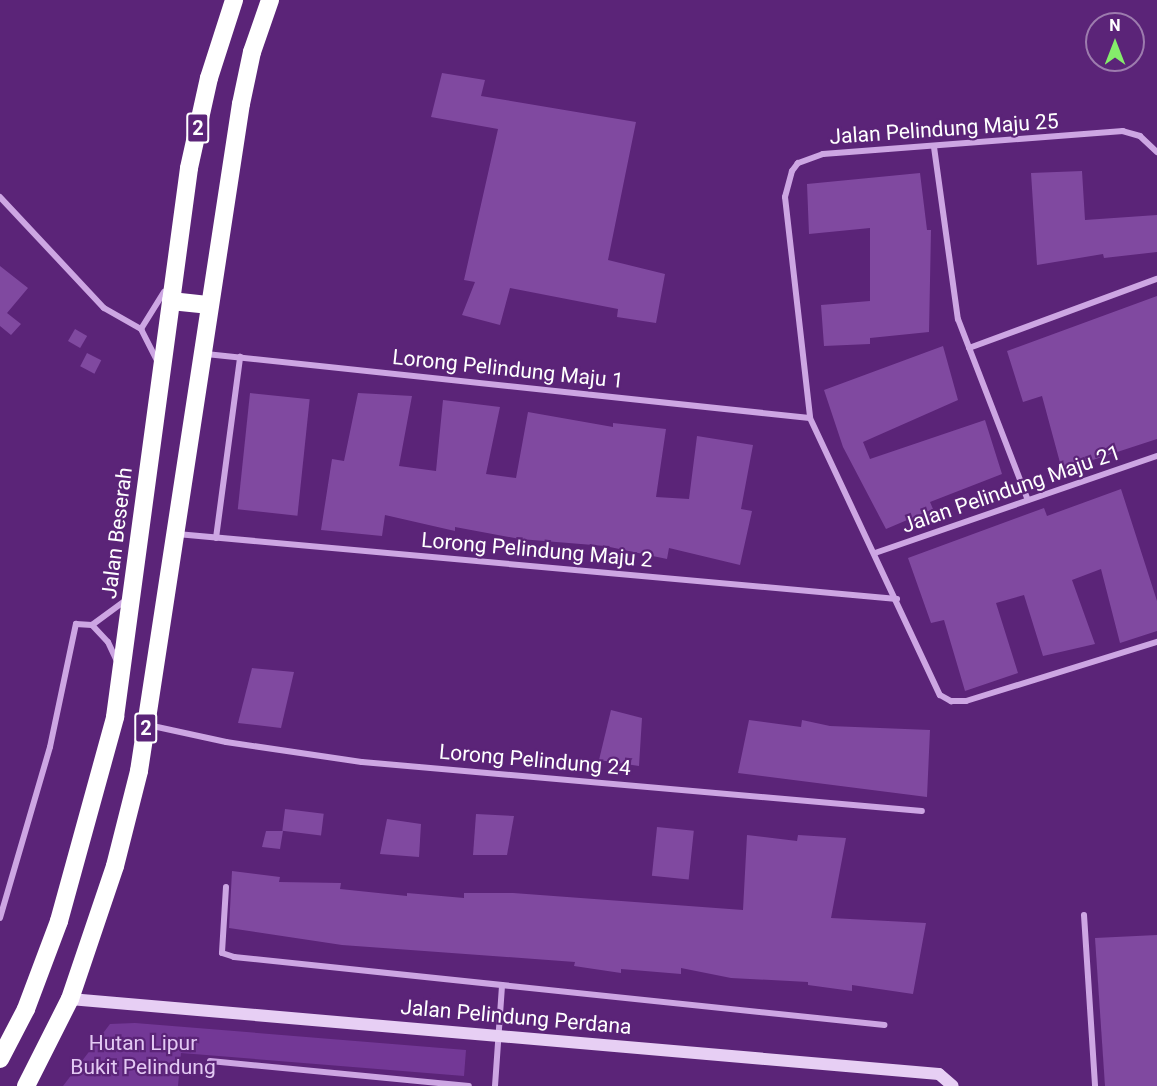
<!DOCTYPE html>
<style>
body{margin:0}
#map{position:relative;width:1157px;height:1086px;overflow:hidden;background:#5b2478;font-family:Roboto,sans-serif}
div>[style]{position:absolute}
.green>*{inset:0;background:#733896}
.building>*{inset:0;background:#8049a0;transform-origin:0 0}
.street>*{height:6px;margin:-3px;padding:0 3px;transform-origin:3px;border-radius:3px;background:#cda6e3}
.secondary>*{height:12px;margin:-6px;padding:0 6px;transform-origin:6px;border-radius:6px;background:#e7cff4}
.highway>*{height:18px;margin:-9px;padding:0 9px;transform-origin:9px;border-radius:9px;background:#fff}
span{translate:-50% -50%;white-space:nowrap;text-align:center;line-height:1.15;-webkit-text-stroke:4.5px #5b2478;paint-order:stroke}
.shield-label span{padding:2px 4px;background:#5b2478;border:2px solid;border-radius:4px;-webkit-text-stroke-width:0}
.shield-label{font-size:20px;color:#fff;font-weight:700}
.street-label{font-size:21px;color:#fff}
.park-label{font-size:21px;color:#e3c9f3}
.north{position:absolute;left:1085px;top:12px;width:60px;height:60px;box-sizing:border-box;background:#5b2478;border:2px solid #9d7cae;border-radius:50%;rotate:0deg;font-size:16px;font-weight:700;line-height:24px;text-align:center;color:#fff}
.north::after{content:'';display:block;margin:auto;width:21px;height:27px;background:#85ed6b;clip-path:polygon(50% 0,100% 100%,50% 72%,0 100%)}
</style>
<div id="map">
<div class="green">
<div style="clip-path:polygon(135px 1023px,466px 1050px,464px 1076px,181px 1053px,178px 1086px,63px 1086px,110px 1024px)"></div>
</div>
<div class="building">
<div style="clip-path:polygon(442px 73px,485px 80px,481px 96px,636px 122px,608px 260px,665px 274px,656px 323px,617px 317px,618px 309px,510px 288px,500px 325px,462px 315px,475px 282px,464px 280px,498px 129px,431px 117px)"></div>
<div style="clip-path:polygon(1082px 171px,1085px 220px,1157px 215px,1157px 252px,1104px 258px,1103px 254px,1037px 265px,1031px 173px)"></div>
<div style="clip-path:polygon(920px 173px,927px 230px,931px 230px,929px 332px,870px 338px,870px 344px,824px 346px,821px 305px,870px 301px,870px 228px,809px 234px,807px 184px)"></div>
<div style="clip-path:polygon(0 266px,28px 288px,7px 313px,21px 324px,11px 335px,0 326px)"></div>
<div style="clip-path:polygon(1157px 296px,1157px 439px,1062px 470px,1042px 396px,1023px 402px,1007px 351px)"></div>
<div style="left:75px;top:329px;width:14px;height:14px;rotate:30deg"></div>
<div style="clip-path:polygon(943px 346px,958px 400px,863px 442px,870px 459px,985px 420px,1002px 474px,930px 502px,933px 509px,886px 529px,843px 447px,824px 390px)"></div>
<div style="left:87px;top:353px;width:16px;height:15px;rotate:27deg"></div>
<div style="left:250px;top:393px;width:60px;height:117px;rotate:6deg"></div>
<div style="clip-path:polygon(358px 393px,412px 396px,399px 466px,436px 471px,443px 400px,500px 407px,486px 474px,516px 478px,528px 412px,613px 427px,613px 423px,666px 429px,656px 497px,689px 499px,697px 436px,753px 445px,741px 509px,752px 511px,740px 565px,669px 548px,667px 559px,605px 546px,520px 539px,455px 527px,455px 531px,385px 515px,382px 536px,321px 530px,332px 459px,344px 461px)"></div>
<div style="clip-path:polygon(1121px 489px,1157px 601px,1157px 631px,1120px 643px,1101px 569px,1072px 580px,1095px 644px,1043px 656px,1024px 595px,996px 603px,1018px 673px,965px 691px,944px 620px,931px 623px,908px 558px,1044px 508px,1047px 516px)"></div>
<div style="clip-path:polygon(252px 668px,294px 672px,281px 728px,238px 723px)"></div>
<div style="clip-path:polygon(611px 710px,642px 718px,639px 766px,599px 760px)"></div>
<div style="clip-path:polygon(749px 720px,801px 727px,802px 720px,830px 726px,930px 730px,927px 797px,738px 773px)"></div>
<div style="left:285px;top:809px;width:39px;height:22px;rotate:7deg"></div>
<div style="clip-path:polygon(476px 814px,514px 816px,507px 855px,473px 855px)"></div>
<div style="clip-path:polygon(387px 819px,421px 824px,419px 857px,380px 854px)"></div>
<div style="left:657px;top:827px;width:37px;height:49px;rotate:6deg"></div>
<div style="clip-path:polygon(266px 831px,283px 831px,280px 849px,262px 847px)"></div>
<div style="clip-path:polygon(747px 835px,797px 841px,798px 835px,846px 838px,831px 918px,926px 923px,913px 994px,852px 985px,852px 991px,808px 985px,808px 982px,731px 978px,681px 968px,681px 974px,621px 969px,621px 973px,574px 966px,575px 962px,342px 945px,229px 928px,232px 871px,280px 877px,279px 882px,341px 883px,340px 889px,407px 896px,407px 893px,464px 898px,464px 893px,513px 893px,743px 910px)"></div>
<div style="clip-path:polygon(1157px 935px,1157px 1086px,1105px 1086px,1095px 938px)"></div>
</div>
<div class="street">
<div style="left:934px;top:147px;width:174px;rotate:82.1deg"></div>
<div style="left:958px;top:319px;width:194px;rotate:68.9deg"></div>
<div style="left:1157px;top:152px;width:23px;rotate:-137deg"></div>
<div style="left:1140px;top:136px;width:18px;rotate:-164deg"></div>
<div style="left:1123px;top:131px;width:301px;rotate:175.6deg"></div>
<div style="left:823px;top:154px;width:27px;rotate:160deg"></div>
<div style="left:798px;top:163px;width:10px;rotate:127deg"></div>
<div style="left:792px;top:171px;width:27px;rotate:105deg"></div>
<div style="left:785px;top:197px;width:222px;rotate:83.5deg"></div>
<div style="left:810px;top:418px;width:306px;rotate:64.9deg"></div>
<div style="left:940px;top:695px;width:13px;rotate:29deg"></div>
<div style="left:951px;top:701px;width:15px"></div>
<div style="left:966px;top:701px;width:200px;rotate:-17.2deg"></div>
<div style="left:0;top:197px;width:152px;rotate:46.9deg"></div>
<div style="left:104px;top:308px;width:43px;rotate:29.6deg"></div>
<div style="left:141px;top:329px;width:36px;rotate:63deg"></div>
<div style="left:141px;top:329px;width:44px;rotate:-58.1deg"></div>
<div style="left:969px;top:348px;width:200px;rotate:-20.2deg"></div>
<div style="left:206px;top:354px;width:607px;rotate:6.05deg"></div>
<div style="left:177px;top:534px;width:723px;rotate:5.16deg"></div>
<div style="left:216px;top:538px;width:183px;rotate:-82.4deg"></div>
<div style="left:875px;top:553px;width:298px;rotate:-19deg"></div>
<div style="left:92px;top:625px;width:23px;rotate:47deg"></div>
<div style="left:108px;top:642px;width:21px;rotate:65deg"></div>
<div style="left:148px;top:725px;width:80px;rotate:12.3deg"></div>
<div style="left:226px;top:742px;width:137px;rotate:8.4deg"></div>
<div style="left:362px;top:762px;width:562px;rotate:5deg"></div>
<div style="left:226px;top:887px;width:66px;rotate:93.5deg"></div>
<div style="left:222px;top:953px;width:13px;rotate:18deg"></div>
<div style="left:234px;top:957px;width:654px;rotate:5.97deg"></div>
<div style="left:1084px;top:915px;width:171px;rotate:86.3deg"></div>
<div style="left:0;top:918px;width:178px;rotate:-73.7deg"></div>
<div style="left:50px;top:747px;width:126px;rotate:-78.1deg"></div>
<div style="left:76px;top:624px;width:16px;rotate:4deg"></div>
<div style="left:92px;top:625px;width:42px;rotate:-36.3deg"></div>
<div style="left:210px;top:1061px;width:260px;rotate:5.5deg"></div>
<div style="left:495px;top:1086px;width:101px;rotate:-86deg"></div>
</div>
<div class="secondary">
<div style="left:70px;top:999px;width:872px;rotate:4.93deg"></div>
<div style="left:939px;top:1074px;width:18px;rotate:41deg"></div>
</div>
<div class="highway">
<div style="left:171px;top:301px;width:39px;rotate:6deg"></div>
<div style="left:0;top:1059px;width:56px;rotate:-62.5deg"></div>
<div style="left:26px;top:1009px;width:94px;rotate:-69.4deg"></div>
<div style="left:59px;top:921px;width:212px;rotate:-74.6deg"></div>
<div style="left:115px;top:717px;width:554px;rotate:-82.32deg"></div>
<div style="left:189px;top:168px;width:92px;rotate:-77.5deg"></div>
<div style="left:209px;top:78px;width:82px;rotate:-72.2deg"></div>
<div style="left:26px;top:1086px;width:97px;rotate:-63.2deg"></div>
<div style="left:70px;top:999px;width:140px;rotate:-71.3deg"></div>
<div style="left:115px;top:866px;width:98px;rotate:-75.8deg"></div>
<div style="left:139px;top:771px;width:675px;rotate:-81.31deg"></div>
<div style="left:241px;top:104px;width:53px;rotate:-78.1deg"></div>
<div style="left:252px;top:52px;width:55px;rotate:-70.9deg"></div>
</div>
<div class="shield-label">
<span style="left:198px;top:128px">2</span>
<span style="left:146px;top:728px">2</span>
</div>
<div class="street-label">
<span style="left:944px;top:129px;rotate:-4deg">Jalan Pelindung Maju 25</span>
<span style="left:508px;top:369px;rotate:6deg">Lorong Pelindung Maju 1</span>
<span style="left:1011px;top:489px;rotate:-19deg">Jalan Pelindung Maju 21</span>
<span style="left:117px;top:533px;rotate:-83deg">Jalan Beserah</span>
<span style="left:537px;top:550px;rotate:5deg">Lorong Pelindung Maju 2</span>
<span style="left:535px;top:760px;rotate:5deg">Lorong Pelindung 24</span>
<span style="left:516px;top:1017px;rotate:5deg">Jalan Pelindung Perdana</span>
</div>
<div class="park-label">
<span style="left:143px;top:1055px">Hutan Lipur<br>Bukit Pelindung</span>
</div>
<div class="north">N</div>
</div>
